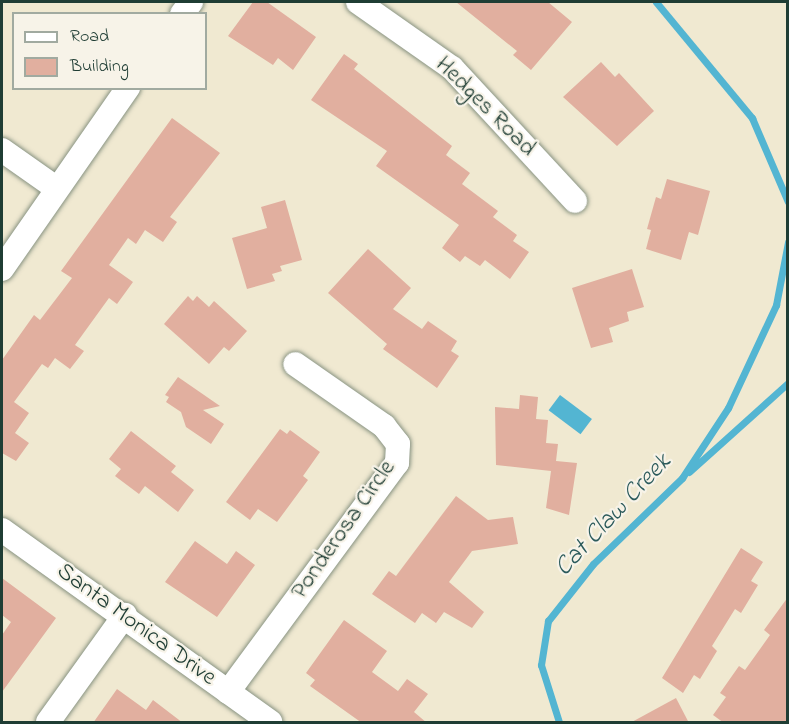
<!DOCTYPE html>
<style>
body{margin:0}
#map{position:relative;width:789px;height:724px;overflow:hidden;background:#f0e9d1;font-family:"Indie Flower",sans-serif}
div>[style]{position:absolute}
.water>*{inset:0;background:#53b5d2;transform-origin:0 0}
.stream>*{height:7px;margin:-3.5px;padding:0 3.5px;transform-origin:3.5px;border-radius:3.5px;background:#53b5d2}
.building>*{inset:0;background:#e1af9f}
.roads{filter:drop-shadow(0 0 2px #889382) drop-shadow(0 0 2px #889382)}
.minor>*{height:24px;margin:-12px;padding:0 12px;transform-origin:12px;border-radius:12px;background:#fff}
span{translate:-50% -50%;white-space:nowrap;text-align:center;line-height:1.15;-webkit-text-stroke:4.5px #f7f3e8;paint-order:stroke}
.street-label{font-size:24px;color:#1f3d34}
.water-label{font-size:26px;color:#2c5b5c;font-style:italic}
.frame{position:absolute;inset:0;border:3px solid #1f3d34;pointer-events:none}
.legend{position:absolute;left:12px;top:12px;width:195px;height:78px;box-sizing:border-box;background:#f7f3e8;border:2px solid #a1aaa0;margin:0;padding:8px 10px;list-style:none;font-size:18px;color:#1f3d34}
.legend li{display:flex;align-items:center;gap:12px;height:30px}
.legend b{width:30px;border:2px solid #a1aaa0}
</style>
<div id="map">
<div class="water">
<div style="left:560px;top:395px;width:40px;height:19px;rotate:37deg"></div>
</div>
<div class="stream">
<div style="left:656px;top:2px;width:151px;rotate:50.4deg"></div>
<div style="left:752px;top:118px;width:91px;rotate:66.8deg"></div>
<div style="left:689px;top:472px;width:133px;rotate:-42deg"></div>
<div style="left:559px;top:722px;width:60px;rotate:-107.5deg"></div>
<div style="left:541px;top:665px;width:45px;rotate:-81deg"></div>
<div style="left:548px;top:621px;width:73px;rotate:-51.7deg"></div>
<div style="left:593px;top:564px;width:124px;rotate:-44deg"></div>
<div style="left:682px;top:478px;width:84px;rotate:-56.7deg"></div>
<div style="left:728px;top:408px;width:114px;rotate:-65deg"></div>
<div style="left:776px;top:305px;width:64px;rotate:-79.2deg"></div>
</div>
<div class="building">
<div style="clip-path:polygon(253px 2px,267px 2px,316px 37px,293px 70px,278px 58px,273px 65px,228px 36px)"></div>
<div style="clip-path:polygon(456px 2px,548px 2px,572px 22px,531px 70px,513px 55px,517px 51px)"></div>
<div style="clip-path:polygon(344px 54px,358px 64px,354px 69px,452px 146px,446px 155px,470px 173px,462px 184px,498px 211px,493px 217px,517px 235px,513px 241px,529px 252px,510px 279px,485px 260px,480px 266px,465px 256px,460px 262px,442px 248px,459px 225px,376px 166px,387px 151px,311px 100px)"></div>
<div style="clip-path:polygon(601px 62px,615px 77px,619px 73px,654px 111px,617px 146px,563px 97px)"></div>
<div style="clip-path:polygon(172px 118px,220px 153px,170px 217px,177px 222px,163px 242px,145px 230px,136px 244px,128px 238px,109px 265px,133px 282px,117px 304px,109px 298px,75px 345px,84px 351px,70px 369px,55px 358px,48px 368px,42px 364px,14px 402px,29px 413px,15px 433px,29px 443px,16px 461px,2px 453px,2px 360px,34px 315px,40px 320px,72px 278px,61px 271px)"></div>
<div style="clip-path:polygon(667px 179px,710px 191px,698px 235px,689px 232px,681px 260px,646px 249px,651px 230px,647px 229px,656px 197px,661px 199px)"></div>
<div style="clip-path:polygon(285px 200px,302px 260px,280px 266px,282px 271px,272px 274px,275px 281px,247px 289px,232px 238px,267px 228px,261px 207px)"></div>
<div style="clip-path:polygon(368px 249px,411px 288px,393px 309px,422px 329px,428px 321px,457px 341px,451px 351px,459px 356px,437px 388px,383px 349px,387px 344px,328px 293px)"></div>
<div style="clip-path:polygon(632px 269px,644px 307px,627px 312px,629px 321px,609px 328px,613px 342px,591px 348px,572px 288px)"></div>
<div style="clip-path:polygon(188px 296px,193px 301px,197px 296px,209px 307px,214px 301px,247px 331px,229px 351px,224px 347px,209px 364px,164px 324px)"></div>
<div style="clip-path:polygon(178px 377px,220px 406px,203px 410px,224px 424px,211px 444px,186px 427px,181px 412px,166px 402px,169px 397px,165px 395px)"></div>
<div style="clip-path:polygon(520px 395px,538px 397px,536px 419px,548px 420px,546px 443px,558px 444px,556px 461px,577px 463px,569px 515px,546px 508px,551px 471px,496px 465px,495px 407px,519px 409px)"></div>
<div style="clip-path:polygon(280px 429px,287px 434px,290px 430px,320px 452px,303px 476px,308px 480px,277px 522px,258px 509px,250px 520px,226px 502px)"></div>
<div style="clip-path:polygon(131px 431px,176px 466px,171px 472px,194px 490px,178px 512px,145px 486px,139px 494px,115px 476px,121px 469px,109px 459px)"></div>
<div style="clip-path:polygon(456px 496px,488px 520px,513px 517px,518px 544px,472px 551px,449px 582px,484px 612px,472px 628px,444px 612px,436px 623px,422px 613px,415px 623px,372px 594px,389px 571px,396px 576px)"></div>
<div style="clip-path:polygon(195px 541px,227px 564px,236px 551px,255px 565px,217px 617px,165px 582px)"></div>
<div style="clip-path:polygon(741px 548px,763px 562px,751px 581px,758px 585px,741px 613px,735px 609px,712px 646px,717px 651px,700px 679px,694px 675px,683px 693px,662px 678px)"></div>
<div style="clip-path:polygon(2px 578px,56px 618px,2px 692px,2px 635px,11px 622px,2px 615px)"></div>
<div style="clip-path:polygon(788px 597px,788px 723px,724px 723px,713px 715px,726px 697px,720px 693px,739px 666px,745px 670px,770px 635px,764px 630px)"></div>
<div style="clip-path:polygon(344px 620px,387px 651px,372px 672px,398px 691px,407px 679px,428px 694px,414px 712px,427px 723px,362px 723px,310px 686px,315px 680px,306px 673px)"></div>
<div style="clip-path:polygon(117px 689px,146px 710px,153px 700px,183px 723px,93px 723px)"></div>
<div style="clip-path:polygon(676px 698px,689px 723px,630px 723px)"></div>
</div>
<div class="roads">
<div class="minor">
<div style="left:358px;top:2px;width:115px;rotate:35.1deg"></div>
<div style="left:452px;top:68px;width:181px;rotate:47.2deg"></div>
<div style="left:182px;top:14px;width:15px;rotate:-53deg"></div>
<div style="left:2px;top:150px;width:66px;rotate:35.1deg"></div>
<div style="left:2px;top:269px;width:221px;rotate:-55.2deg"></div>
<div style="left:2px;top:530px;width:330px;rotate:35.6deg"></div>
<div style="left:228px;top:692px;width:285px;rotate:-53.6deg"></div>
<div style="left:397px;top:463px;width:19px;rotate:-87deg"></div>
<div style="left:398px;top:444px;width:23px;rotate:-128deg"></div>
<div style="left:384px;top:426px;width:108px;rotate:-145.1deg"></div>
<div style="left:48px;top:722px;width:132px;rotate:-54.3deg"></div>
</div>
</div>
<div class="street-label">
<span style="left:485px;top:107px;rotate:45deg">Hedges Road</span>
<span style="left:344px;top:530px;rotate:-55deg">Ponderosa Circle</span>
<span style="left:136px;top:625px;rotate:36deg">Santa Monica Drive</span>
</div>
<div class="water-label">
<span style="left:614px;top:516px;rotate:-47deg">Cat Claw Creek</span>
</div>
<div class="frame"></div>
<ul class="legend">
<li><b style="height:8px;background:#fff"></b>Road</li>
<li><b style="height:16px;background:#e1af9f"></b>Building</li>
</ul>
</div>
